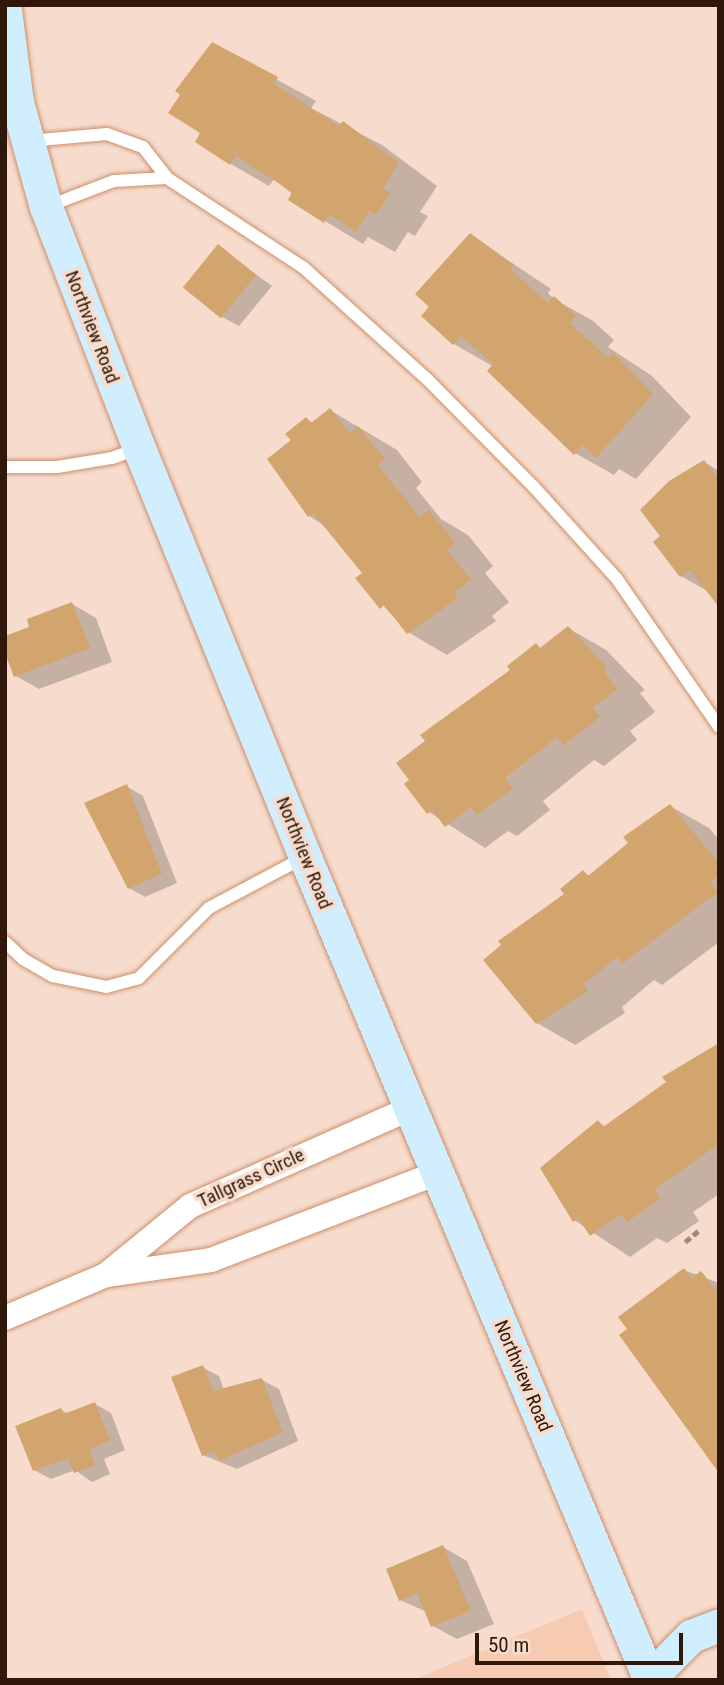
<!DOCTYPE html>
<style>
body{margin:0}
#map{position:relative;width:724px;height:1685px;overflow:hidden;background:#f7dccd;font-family:"Roboto Condensed",sans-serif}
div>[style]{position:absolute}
.built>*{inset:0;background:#f7cbb2}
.shadow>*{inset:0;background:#0003}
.building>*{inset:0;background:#d3a56e;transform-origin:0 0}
.path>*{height:4.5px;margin-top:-2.25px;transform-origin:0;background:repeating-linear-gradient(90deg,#a08778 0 7px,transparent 0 10.5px)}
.roads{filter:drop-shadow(0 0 2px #cd8f6b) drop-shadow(0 0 2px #cd8f6b)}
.lane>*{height:12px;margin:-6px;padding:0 6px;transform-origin:6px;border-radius:6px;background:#fff}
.street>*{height:24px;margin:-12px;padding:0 12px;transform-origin:12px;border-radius:12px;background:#fff}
.secondary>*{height:33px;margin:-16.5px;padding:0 16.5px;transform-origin:16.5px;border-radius:16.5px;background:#d0eefd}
span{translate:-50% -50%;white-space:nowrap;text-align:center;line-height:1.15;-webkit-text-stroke:7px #f7dccd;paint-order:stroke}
.street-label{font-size:19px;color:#2f1809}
.frame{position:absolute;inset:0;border:7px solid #2f1809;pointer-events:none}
.scale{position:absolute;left:475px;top:1633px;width:208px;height:32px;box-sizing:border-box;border:4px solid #2f1809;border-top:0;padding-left:9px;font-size:21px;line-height:24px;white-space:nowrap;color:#2f1809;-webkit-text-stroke:5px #f7dccd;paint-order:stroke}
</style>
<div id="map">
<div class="built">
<div style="clip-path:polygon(582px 1609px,611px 1680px,413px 1680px)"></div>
</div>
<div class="shadow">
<div style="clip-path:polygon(212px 44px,316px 101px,311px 108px,382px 145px,437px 186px,420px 212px,428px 216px,415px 236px,408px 232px,395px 252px,368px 237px,363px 244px,325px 221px,274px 179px,269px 186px,231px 164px,203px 133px)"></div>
<div style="clip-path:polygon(470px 235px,551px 289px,548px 293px,554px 299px,593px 321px,614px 340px,608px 347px,652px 376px,691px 417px,636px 479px,619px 469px,614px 475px,575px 453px,494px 367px,454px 344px,423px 316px)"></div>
<div style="clip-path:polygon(218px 246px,272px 286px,239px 326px,222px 317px)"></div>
<div style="clip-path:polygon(330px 410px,397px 450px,422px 482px,416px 488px,441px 519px,468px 535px,493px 566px,485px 573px,509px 602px,492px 616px,496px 621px,447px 655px,408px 632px,358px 579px,364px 574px,325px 526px,309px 516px,293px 441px,306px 419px,314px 423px)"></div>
<div style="clip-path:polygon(704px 462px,719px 471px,719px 604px,709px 592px,681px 576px,663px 536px)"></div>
<div style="clip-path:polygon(72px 604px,96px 618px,112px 662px,39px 689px,16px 676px,32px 628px)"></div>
<div style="clip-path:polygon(568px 628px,606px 650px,645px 690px,640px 693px,655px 712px,630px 731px,637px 740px,604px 766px,594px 760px,543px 801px,550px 810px,517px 836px,508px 831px,485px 848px,429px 812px,513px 671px,536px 645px,542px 649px)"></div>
<div style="clip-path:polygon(126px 786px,143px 796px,177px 883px,145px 897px,129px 888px)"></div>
<div style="clip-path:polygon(670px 806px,709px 828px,719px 840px,719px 942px,662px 985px,654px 980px,622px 1007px,625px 1013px,575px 1045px,537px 1023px,566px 894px,584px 872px,590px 876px)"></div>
<div style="clip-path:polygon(719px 1044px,719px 1194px,693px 1212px,699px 1221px,667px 1243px,657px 1238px,630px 1257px,574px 1220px,599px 1122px,606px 1127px)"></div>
<div style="clip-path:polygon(684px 1270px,719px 1283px,719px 1470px,629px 1329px)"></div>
<div style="clip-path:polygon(202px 1367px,219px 1376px,224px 1390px,262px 1380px,279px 1389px,298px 1441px,237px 1469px,203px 1455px)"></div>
<div style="clip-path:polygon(95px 1404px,111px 1413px,125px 1450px,104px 1459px,110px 1474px,92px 1482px,75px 1470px,51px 1479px,34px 1470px,61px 1410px,69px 1414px)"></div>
<div style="clip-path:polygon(443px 1547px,467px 1561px,494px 1624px,457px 1639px,433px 1626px,427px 1612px,400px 1600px)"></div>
</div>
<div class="building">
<div style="clip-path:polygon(212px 42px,278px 77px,274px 84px,339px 126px,343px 121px,399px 163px,383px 188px,390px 193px,376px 215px,369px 211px,356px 232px,329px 214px,324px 223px,288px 200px,292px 192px,236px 156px,230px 165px,195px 142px,200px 133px,168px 113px,180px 95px,175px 91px)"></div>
<div style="clip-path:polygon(470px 233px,514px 265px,510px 269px,548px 303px,554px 296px,576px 316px,570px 323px,608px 358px,613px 352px,653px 394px,596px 458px,582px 445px,574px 455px,487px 371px,493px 364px,461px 336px,453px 345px,421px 316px,429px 307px,415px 294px)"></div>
<div style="left:218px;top:244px;width:49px;height:56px;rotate:39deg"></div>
<div style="clip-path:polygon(330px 408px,350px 433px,358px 426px,385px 459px,378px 465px,420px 517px,429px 510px,455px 543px,447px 550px,471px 579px,454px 593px,458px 598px,407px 634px,384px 605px,380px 609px,355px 578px,362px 573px,313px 513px,308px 517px,267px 459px,291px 440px,285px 434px,306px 417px,311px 423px)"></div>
<div style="clip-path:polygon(704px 460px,719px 479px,719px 607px,690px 570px,680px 577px,653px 542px,660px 536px,640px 510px,669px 481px)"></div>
<div style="clip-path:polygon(72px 602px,90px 648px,14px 677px,5px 653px,5px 636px,29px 627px,27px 619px)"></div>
<div style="clip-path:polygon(568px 626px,607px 667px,603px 670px,617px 689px,593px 708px,600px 717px,564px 745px,557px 737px,505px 778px,513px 788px,477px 815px,471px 807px,445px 827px,432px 810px,427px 814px,404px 784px,409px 780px,396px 763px,425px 741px,420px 735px,510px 670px,507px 666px,536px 643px,540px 648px)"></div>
<div style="clip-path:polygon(127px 784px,162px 874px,128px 889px,84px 803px)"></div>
<div style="clip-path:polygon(670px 804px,719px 863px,719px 875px,710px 882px,718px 892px,622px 964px,617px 957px,584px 984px,588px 991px,536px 1024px,483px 960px,501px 945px,498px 941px,564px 894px,560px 889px,583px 870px,588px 876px,628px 843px,623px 837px)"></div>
<div style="clip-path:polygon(719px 1043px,719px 1144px,655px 1189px,661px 1198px,627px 1222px,621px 1214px,590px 1236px,578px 1218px,573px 1222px,540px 1168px,598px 1120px,603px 1127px,666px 1082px,662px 1077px)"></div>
<div style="clip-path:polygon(684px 1268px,691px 1278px,701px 1271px,719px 1294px,719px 1473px,619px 1335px,627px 1329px,618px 1317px)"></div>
<div style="clip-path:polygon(203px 1365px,213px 1391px,262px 1378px,283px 1432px,219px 1461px,215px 1451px,202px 1456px,171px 1377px)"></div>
<div style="clip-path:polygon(95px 1402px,110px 1441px,89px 1449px,95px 1465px,74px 1473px,68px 1458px,33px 1471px,15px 1426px,61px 1408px,64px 1414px)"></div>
<div style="clip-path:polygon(443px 1545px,471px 1611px,431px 1627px,417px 1593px,399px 1601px,386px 1569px)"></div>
</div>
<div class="path">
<div style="left:685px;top:1242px;width:17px;rotate:-40deg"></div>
</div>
<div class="roads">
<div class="lane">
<div style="left:29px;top:141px;width:78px;rotate:-5.1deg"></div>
<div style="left:107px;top:134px;width:38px;rotate:20deg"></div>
<div style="left:143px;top:147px;width:39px;rotate:52deg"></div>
<div style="left:167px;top:178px;width:164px;rotate:33.3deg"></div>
<div style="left:304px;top:268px;width:166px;rotate:42.1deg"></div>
<div style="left:427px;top:379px;width:151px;rotate:45.3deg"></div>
<div style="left:533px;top:486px;width:125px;rotate:47.9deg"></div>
<div style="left:617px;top:579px;width:180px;rotate:55.4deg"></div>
<div style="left:46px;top:207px;width:73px;rotate:-20.9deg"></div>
<div style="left:114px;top:181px;width:53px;rotate:-3.2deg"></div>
<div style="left:5px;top:467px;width:52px"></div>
<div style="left:57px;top:467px;width:56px;rotate:-9.3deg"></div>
<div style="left:112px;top:458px;width:29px;rotate:-20deg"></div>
<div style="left:5px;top:942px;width:25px;rotate:43deg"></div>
<div style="left:23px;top:959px;width:34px;rotate:30deg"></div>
<div style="left:53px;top:976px;width:54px;rotate:11.7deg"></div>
<div style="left:106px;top:987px;width:34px;rotate:-15deg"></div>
<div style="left:139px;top:978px;width:99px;rotate:-45deg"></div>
<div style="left:209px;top:908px;width:106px;rotate:-28deg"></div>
</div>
<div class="street">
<div style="left:107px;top:1274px;width:107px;rotate:-39.3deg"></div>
<div style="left:190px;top:1206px;width:242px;rotate:-23.9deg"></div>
<div style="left:5px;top:1318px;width:110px;rotate:-23.1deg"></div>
<div style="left:106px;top:1275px;width:106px;rotate:-8.1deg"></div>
<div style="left:211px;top:1260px;width:243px;rotate:-21deg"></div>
</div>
<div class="secondary">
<div style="left:5px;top:10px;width:93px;rotate:82.6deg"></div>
<div style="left:17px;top:102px;width:109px;rotate:74.6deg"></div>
<div style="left:46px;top:207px;width:258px;rotate:68.9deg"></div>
<div style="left:139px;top:448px;width:441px;rotate:67.9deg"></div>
<div style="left:305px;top:857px;width:892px;rotate:67.26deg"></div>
<div style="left:648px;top:1680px;width:62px;rotate:-45.7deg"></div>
<div style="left:691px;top:1636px;width:30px;rotate:-21deg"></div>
</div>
</div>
<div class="street-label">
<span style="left:92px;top:327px;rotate:69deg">Northview Road</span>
<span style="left:304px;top:853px;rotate:68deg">Northview Road</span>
<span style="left:251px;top:1178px;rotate:-25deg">Tallgrass Circle</span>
<span style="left:523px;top:1376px;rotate:67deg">Northview Road</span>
</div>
<div class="frame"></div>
<div class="scale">50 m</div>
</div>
